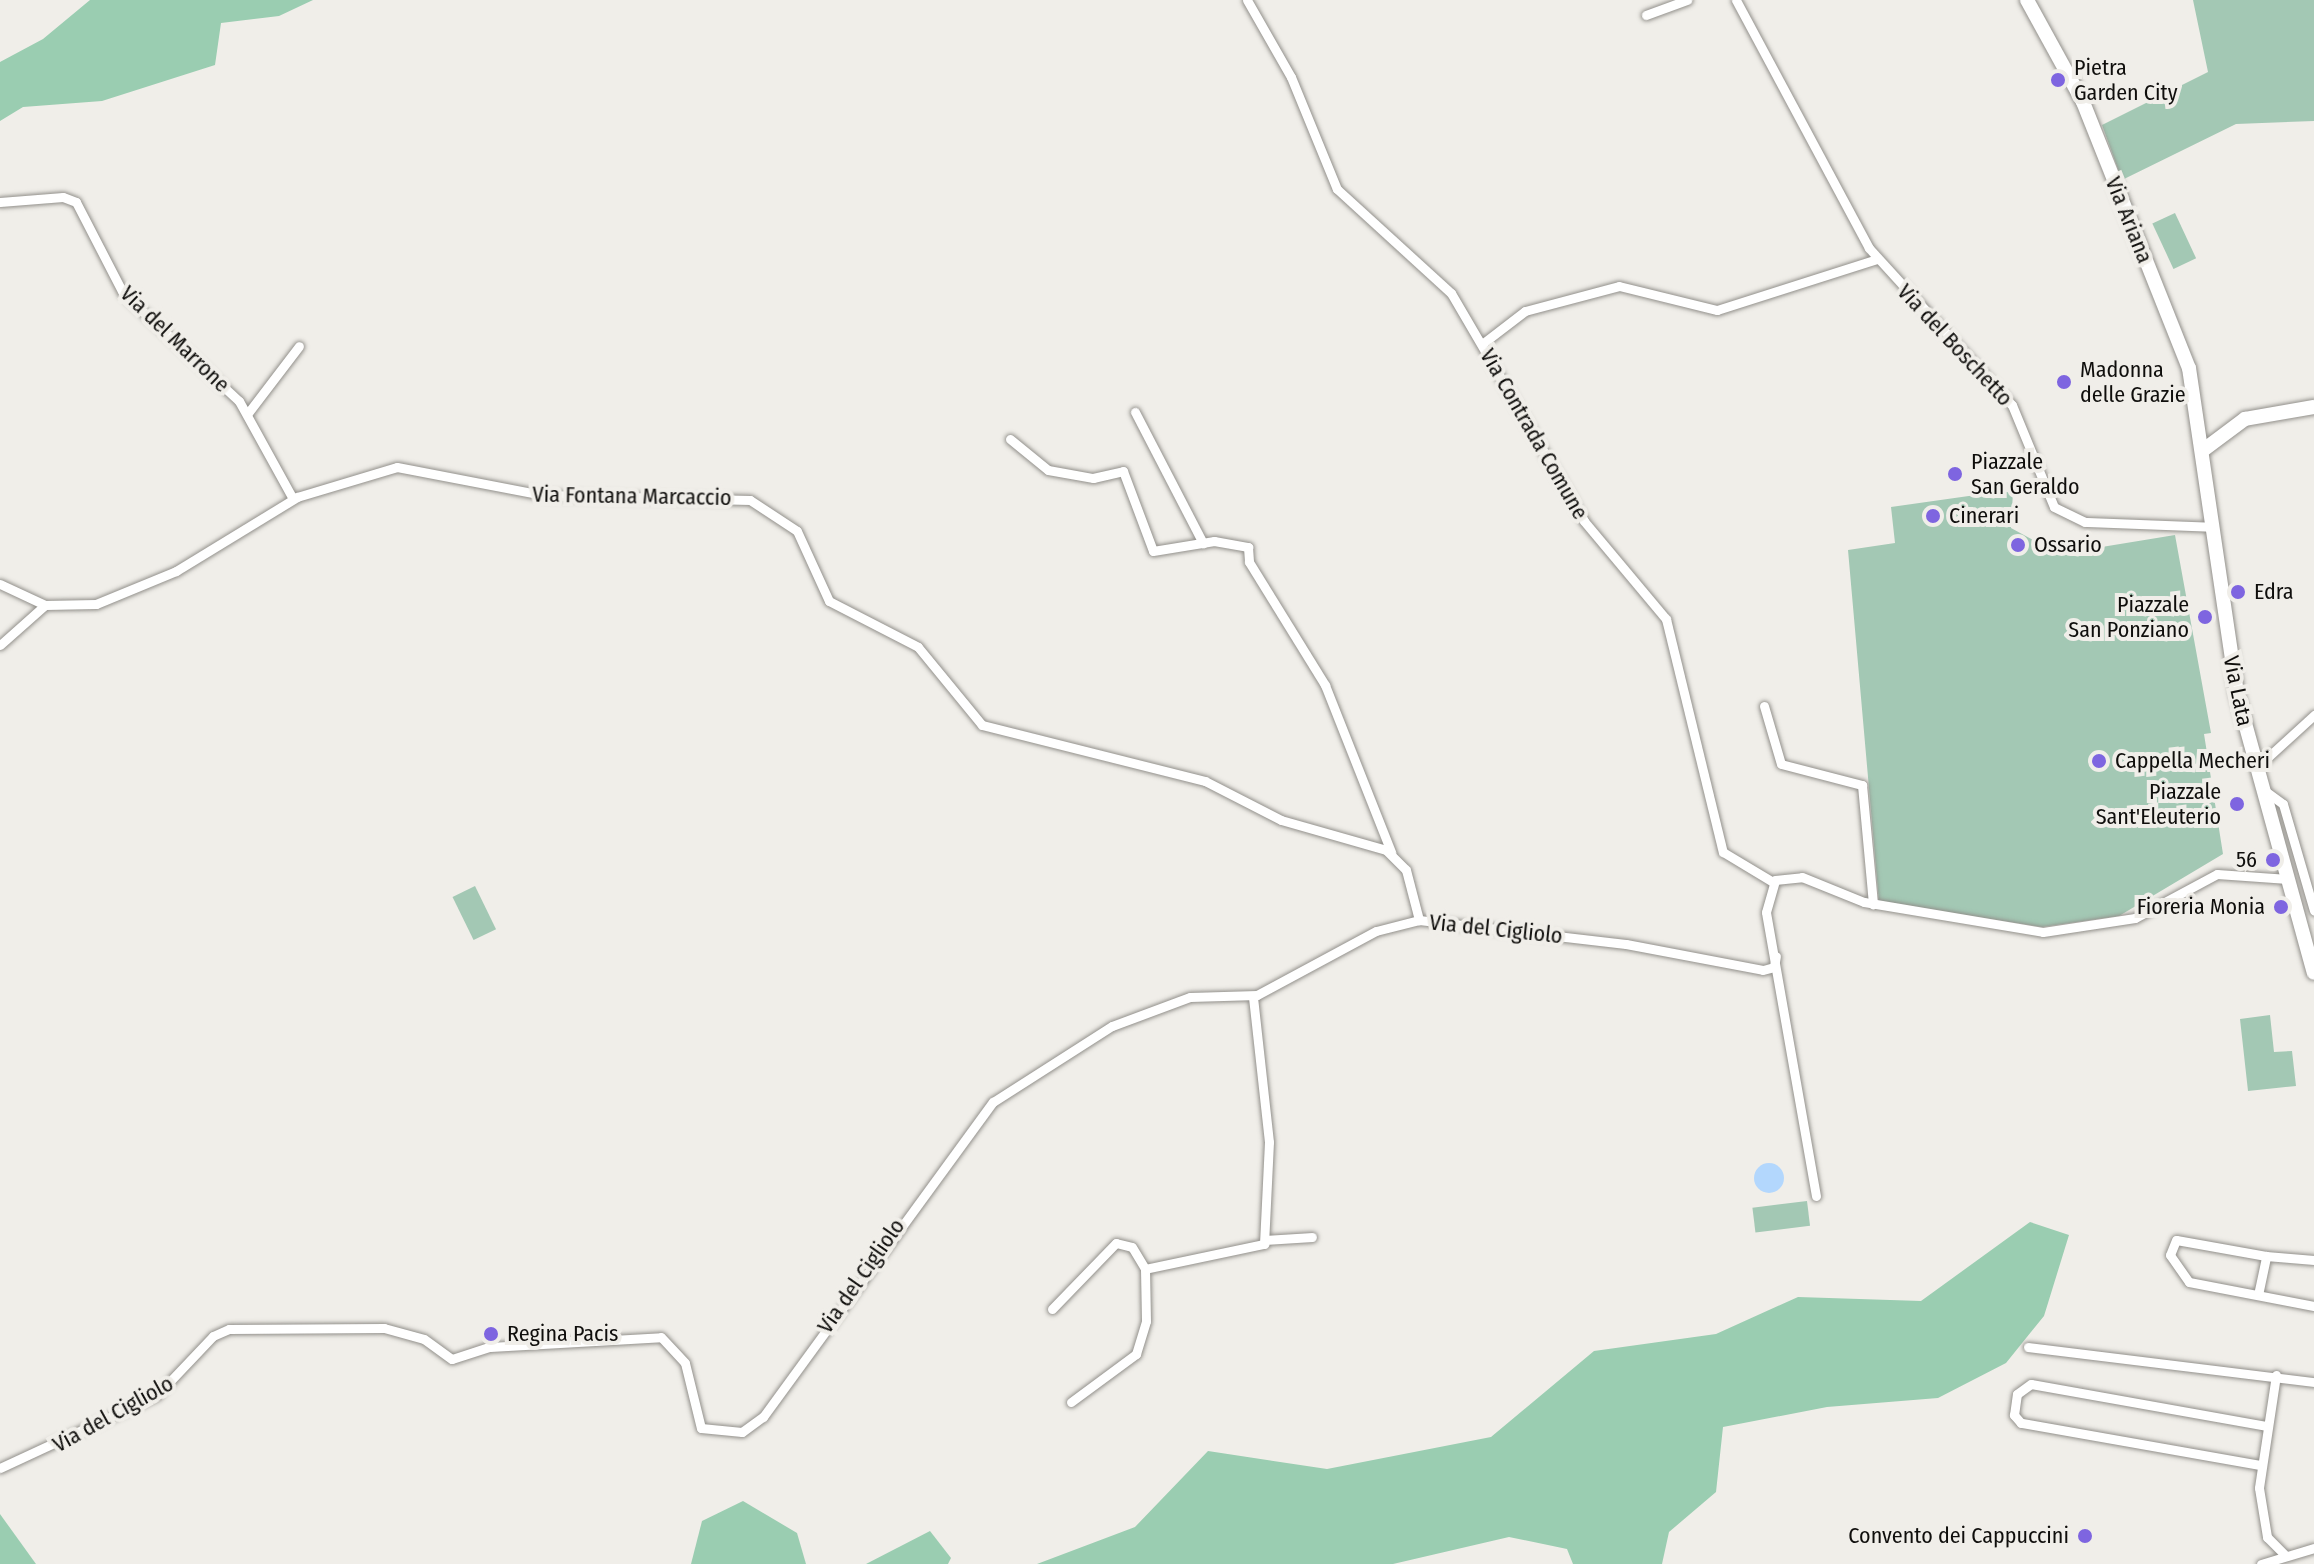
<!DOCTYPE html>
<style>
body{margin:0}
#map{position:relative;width:2314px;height:1564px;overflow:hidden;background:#f0eee9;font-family:"Fira Sans Condensed",sans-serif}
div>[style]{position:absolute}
.green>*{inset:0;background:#a3c8b4;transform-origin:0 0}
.forest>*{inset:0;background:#9acdb1}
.water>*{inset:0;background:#b3d7fd}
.round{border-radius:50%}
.roads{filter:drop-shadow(0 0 2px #92908b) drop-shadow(0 0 2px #92908b)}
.minor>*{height:9px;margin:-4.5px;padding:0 4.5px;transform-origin:4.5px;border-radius:4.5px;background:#fff}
.secondary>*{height:14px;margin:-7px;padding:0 7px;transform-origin:7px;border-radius:7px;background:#fff}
.dots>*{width:22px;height:22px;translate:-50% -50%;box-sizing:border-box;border:4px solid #f0eee9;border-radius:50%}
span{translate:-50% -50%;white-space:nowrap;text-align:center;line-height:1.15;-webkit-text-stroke:8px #f0eee9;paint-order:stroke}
.poi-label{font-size:22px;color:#0f0e0c}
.left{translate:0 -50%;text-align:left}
.right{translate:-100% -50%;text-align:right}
.street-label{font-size:22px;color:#0f0e0c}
</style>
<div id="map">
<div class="green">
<div style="clip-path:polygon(2193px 0,2314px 0,2314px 121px,2236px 124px,2122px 180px,2102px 125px,2208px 72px)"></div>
<div style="left:2175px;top:213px;width:50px;height:25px;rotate:65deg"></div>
<div style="clip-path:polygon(1997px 492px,2013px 492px,2011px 528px,2059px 554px,2175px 535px,2211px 733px,2204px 734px,2223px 854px,2119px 916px,2042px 927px,1879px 902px,1848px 550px,1895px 543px,1891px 507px)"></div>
<div style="left:475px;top:886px;width:48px;height:25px;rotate:64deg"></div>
<div style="clip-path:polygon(2270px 1015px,2274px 1052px,2292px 1051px,2296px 1086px,2248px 1091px,2240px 1019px)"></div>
<div style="left:1807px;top:1201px;width:25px;height:55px;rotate:83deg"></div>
</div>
<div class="forest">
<div style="clip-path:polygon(90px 0,313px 0,279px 16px,221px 23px,215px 65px,102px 101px,23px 107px,0 121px,0 62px,43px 39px)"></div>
<div style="clip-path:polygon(2030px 1222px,2069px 1235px,2044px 1316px,2006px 1363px,1938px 1398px,1827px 1407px,1723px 1427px,1716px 1492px,1669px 1532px,1662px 1564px,1573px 1564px,1567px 1549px,1509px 1537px,1393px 1564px,1037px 1564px,1135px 1527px,1208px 1451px,1327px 1469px,1491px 1437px,1594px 1351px,1716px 1334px,1798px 1297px,1921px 1301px)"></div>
<div style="clip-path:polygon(743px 1501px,797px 1533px,806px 1564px,691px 1564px,702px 1521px)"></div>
<div style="clip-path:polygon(0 1514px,36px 1564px,0 1564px)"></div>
<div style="clip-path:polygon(930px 1531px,951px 1558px,948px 1564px,866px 1564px)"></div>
</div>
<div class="water">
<div class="round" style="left:1754px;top:1163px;width:30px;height:30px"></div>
</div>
<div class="roads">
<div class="minor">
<div style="left:1247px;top:0;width:89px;rotate:60.3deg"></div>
<div style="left:1291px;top:77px;width:121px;rotate:67.7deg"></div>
<div style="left:1337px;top:189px;width:154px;rotate:42.4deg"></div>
<div style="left:1451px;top:293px;width:264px;rotate:59.7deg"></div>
<div style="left:1584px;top:521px;width:128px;rotate:50.1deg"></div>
<div style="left:1666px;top:619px;width:240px;rotate:76.3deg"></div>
<div style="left:1723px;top:852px;width:58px;rotate:31deg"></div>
<div style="left:1736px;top:0;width:281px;rotate:61.8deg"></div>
<div style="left:1869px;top:248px;width:212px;rotate:47.7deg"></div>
<div style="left:2012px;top:405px;width:110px;rotate:67.6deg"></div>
<div style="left:2054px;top:507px;width:34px;rotate:26deg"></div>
<div style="left:2085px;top:522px;width:128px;rotate:2.2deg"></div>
<div style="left:1646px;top:15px;width:44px;rotate:-20.1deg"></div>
<div style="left:0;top:202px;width:63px;rotate:-4.5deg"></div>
<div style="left:63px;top:197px;width:14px;rotate:21deg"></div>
<div style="left:76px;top:202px;width:102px;rotate:62.7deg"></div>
<div style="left:123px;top:293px;width:158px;rotate:43deg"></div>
<div style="left:239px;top:401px;width:112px;rotate:61.1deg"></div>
<div style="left:1482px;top:344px;width:54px;rotate:-37.5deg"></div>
<div style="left:1525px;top:311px;width:97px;rotate:-14.9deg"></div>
<div style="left:1619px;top:286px;width:101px;rotate:13.8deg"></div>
<div style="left:1717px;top:310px;width:168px;rotate:-17.7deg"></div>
<div style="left:1135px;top:412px;width:148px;rotate:62.6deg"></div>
<div style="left:248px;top:413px;width:84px;rotate:-52.7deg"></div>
<div style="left:1010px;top:439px;width:49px;rotate:39.2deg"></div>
<div style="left:1048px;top:470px;width:46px;rotate:10.1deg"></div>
<div style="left:1093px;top:478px;width:31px;rotate:-13deg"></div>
<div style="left:1123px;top:471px;width:85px;rotate:69.4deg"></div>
<div style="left:1153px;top:551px;width:62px;rotate:-9.3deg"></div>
<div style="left:1214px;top:541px;width:35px;rotate:10deg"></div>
<div style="left:1248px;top:547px;width:15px;rotate:86deg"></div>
<div style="left:1249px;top:562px;width:145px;rotate:58.3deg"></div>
<div style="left:1325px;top:685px;width:180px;rotate:68.4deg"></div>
<div style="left:0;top:584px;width:50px;rotate:25deg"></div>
<div style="left:45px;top:605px;width:51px;rotate:-1.1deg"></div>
<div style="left:96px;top:604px;width:87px;rotate:-22.4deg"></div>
<div style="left:176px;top:571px;width:142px;rotate:-31.4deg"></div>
<div style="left:297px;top:497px;width:104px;rotate:-16.7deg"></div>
<div style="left:397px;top:467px;width:149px;rotate:10.9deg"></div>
<div style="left:543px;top:495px;width:207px;rotate:1.4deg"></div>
<div style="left:750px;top:500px;width:56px;rotate:33.4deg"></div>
<div style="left:797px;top:531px;width:77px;rotate:65.4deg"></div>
<div style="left:829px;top:601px;width:100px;rotate:27.3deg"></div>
<div style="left:918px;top:647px;width:101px;rotate:50.6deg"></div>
<div style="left:982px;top:725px;width:230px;rotate:14.1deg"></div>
<div style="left:1205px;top:781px;width:85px;rotate:27.2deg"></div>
<div style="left:1281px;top:820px;width:109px;rotate:15.9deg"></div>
<div style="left:1386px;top:850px;width:28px;rotate:45deg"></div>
<div style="left:1406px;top:870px;width:52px;rotate:75.4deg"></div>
<div style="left:0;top:645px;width:60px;rotate:-41.6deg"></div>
<div style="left:1764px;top:706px;width:60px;rotate:73.7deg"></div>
<div style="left:1781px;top:764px;width:84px;rotate:14.5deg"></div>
<div style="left:1862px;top:785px;width:120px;rotate:84.7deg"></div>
<div style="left:2256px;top:768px;width:79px;rotate:-42.4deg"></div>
<div style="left:2261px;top:788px;width:27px;rotate:36deg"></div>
<div style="left:2283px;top:804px;width:111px;rotate:73.8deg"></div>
<div style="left:1816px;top:1196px;width:288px;rotate:-100deg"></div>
<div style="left:1766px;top:912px;width:33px;rotate:-74deg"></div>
<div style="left:1775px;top:880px;width:27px;rotate:-6deg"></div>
<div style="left:1802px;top:877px;width:67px;rotate:22deg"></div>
<div style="left:1864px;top:902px;width:181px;rotate:9.5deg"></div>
<div style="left:2043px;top:932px;width:93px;rotate:-8.7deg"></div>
<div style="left:2135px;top:918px;width:93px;rotate:-28.2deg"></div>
<div style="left:2217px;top:874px;width:71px;rotate:4deg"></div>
<div style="left:1265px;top:1240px;width:47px;rotate:-3.7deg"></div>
<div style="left:2266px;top:1256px;width:91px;rotate:-169.9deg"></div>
<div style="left:2176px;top:1240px;width:16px;rotate:112deg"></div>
<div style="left:2170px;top:1255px;width:33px;rotate:55deg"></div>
<div style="left:2189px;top:1282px;width:127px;rotate:10.9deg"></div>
<div style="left:2258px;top:1295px;width:40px;rotate:-78deg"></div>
<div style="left:2266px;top:1256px;width:48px;rotate:4.8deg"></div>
<div style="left:1052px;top:1309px;width:92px;rotate:-45.9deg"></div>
<div style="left:1116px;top:1243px;width:16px;rotate:14deg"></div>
<div style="left:1132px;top:1247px;width:26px;rotate:59deg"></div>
<div style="left:2028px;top:1347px;width:288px;rotate:7deg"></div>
<div style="left:2276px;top:1375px;width:114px;rotate:98.6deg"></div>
<div style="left:2259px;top:1488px;width:50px;rotate:80.7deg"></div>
<div style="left:2267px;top:1537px;width:27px;rotate:45deg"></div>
<div style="left:1071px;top:1402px;width:81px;rotate:-36.4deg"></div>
<div style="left:1136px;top:1354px;width:34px;rotate:-73deg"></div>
<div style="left:1146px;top:1321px;width:52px;rotate:-91.1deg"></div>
<div style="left:1145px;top:1269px;width:122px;rotate:-11.9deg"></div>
<div style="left:1264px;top:1244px;width:102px;rotate:-87.2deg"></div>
<div style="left:1269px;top:1142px;width:147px;rotate:-96.3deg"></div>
<div style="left:2260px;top:1465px;width:243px;rotate:-170deg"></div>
<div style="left:2021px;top:1423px;width:11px;rotate:-131deg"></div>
<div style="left:2014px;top:1415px;width:21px;rotate:-82deg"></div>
<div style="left:2017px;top:1394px;width:17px;rotate:-36deg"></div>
<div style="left:2031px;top:1384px;width:240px;rotate:10.1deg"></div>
<div style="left:0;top:1468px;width:173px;rotate:-24.9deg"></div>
<div style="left:157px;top:1395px;width:81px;rotate:-46.5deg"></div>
<div style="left:213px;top:1336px;width:17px;rotate:-24deg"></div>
<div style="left:229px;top:1329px;width:155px;rotate:-0.4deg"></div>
<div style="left:384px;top:1328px;width:41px;rotate:15.4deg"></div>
<div style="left:424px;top:1339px;width:34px;rotate:36deg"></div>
<div style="left:452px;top:1359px;width:40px;rotate:-18deg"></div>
<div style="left:490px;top:1347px;width:171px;rotate:-3.3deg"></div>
<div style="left:661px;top:1337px;width:35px;rotate:47deg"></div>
<div style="left:685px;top:1363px;width:67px;rotate:76.2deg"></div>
<div style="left:701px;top:1428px;width:41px;rotate:5.6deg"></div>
<div style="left:742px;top:1432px;width:26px;rotate:-36deg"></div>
<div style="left:763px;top:1417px;width:390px;rotate:-53.9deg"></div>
<div style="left:993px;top:1102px;width:141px;rotate:-32.6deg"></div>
<div style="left:1112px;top:1026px;width:83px;rotate:-20.4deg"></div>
<div style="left:1190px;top:997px;width:67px;rotate:-1.7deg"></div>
<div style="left:1257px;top:995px;width:135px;rotate:-28.3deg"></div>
<div style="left:1376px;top:931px;width:44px;rotate:-14.3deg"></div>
<div style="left:1419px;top:920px;width:208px;rotate:6.6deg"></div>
<div style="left:1626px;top:944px;width:139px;rotate:10.7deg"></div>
<div style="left:1763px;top:970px;width:11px;rotate:-15deg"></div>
<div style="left:1774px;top:967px;width:11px;rotate:-80deg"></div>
<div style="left:2261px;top:1564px;width:55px;rotate:-16.8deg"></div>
</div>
<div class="secondary">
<div style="left:2027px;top:0;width:116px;rotate:61.2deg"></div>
<div style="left:2083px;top:102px;width:286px;rotate:68.3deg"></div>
<div style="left:2189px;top:368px;width:330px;rotate:81.6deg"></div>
<div style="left:2237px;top:694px;width:289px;rotate:74.6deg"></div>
<div style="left:2202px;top:451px;width:54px;rotate:-36.7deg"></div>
<div style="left:2245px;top:419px;width:70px;rotate:-9.9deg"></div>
</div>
</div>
<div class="dots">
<div style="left:2058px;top:80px;background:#7e65e0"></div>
<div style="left:2064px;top:382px;background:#7e65e0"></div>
<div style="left:1955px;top:474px;background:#7e65e0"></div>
<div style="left:1933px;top:516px;background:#7e65e0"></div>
<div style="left:2018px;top:545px;background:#7e65e0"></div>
<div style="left:2238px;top:592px;background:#7e65e0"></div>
<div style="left:2205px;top:617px;background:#7e65e0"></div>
<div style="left:2099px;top:761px;background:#7e65e0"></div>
<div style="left:2237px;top:804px;background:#7e65e0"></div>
<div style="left:2273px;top:860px;background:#7e65e0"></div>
<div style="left:2281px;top:907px;background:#7e65e0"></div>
<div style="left:491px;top:1334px;background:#7e65e0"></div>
<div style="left:2085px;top:1536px;background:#7e65e0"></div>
</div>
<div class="poi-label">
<span class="left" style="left:2074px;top:80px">Pietra<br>Garden City</span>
<span class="left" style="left:2080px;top:382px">Madonna<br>delle Grazie</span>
<span class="left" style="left:1971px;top:474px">Piazzale<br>San Geraldo</span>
<span class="left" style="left:1949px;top:516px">Cinerari</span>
<span class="left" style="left:2034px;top:545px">Ossario</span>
<span class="left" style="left:2254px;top:592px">Edra</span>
<span class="right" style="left:2189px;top:617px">Piazzale<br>San Ponziano</span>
<span class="left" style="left:2115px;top:761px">Cappella Mecheri</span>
<span class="right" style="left:2221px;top:804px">Piazzale<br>Sant'Eleuterio</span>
<span class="right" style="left:2257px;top:860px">56</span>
<span class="right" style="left:2265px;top:907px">Fioreria Monia</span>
<span class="left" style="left:507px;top:1334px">Regina Pacis</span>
<span class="right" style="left:2069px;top:1536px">Convento dei Cappuccini</span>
</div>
<div class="street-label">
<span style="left:2129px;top:220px;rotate:68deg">Via Ariana</span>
<span style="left:175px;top:339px;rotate:44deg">Via del Marrone</span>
<span style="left:1955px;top:345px;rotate:47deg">Via del Boschetto</span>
<span style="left:1534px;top:434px;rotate:60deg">Via Contrada Comune</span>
<span style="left:632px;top:496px;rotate:1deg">Via Fontana Marcaccio</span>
<span style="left:2238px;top:691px;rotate:78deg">Via Lata</span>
<span style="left:1496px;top:929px;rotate:6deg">Via del Cigliolo</span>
<span style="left:861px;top:1276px;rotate:-55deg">Via del Cigliolo</span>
<span style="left:113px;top:1414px;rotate:-29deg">Via del Cigliolo</span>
</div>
</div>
